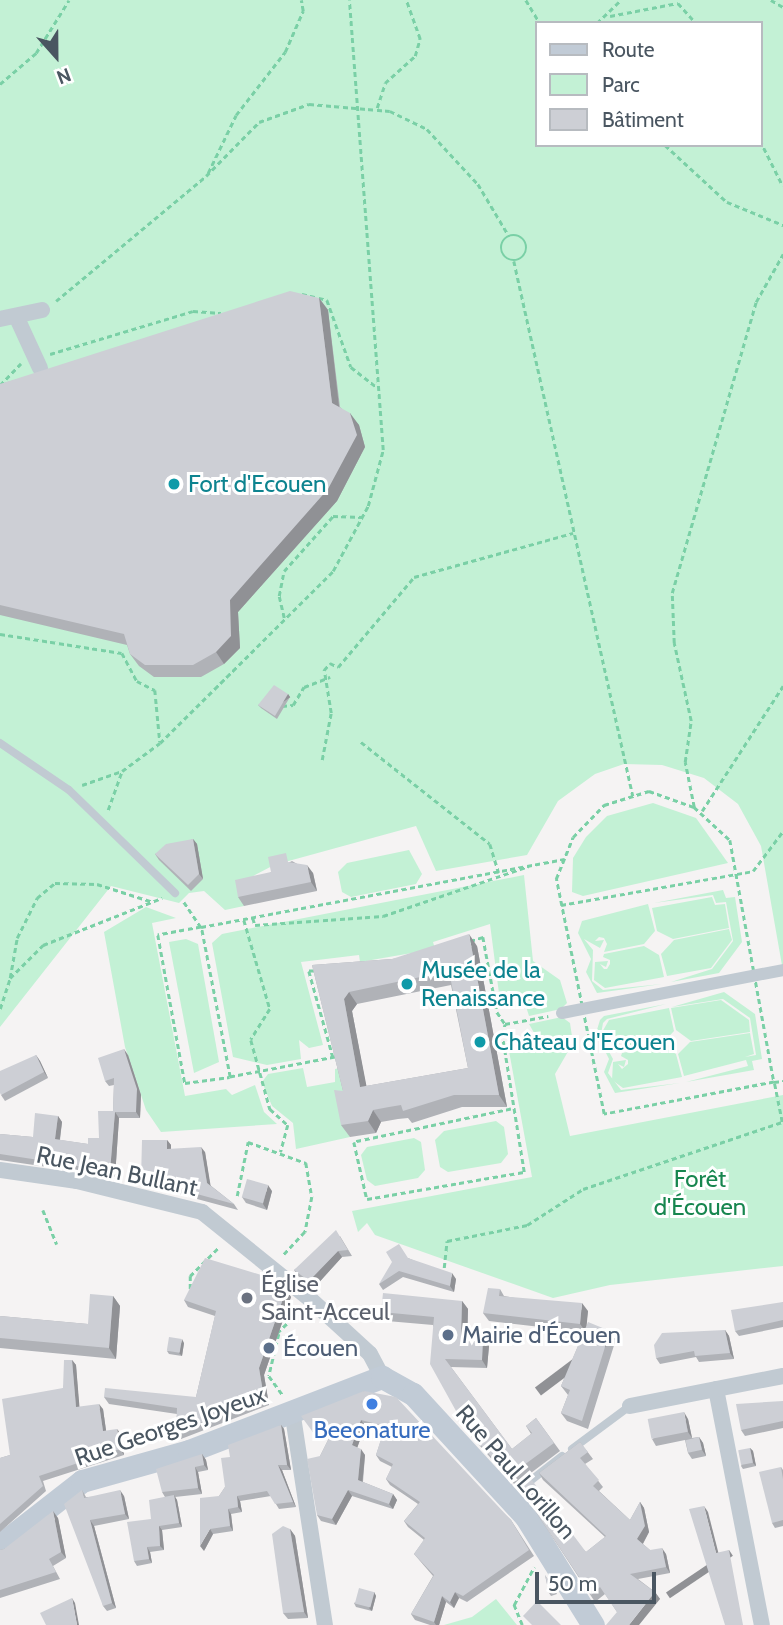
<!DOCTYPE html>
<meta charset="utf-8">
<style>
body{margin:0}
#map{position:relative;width:783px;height:1625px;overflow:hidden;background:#f5f3f3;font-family:Cabin,sans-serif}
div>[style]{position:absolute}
.green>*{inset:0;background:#c3f1d5}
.path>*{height:2.5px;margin-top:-1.25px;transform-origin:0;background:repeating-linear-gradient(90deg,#7ad0a6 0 5px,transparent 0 8.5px)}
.path>.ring{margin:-1.25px;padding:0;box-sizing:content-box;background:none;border:2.5px solid #7ad0a6;border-radius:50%}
.service>*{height:8px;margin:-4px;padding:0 4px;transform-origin:4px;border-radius:4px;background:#c1cad2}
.pedestrian>*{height:12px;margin:-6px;padding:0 6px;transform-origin:6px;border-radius:6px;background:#c1cad2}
.minor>*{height:16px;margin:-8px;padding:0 8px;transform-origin:8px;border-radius:8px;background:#c1cad2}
.secondary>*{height:23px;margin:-11.5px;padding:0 11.5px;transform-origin:11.5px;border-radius:11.5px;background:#c1cbd6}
.wall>*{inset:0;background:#b0b2b7}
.shaded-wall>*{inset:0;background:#909195;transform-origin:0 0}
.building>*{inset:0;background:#cdcfd5;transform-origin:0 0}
.dots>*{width:19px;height:19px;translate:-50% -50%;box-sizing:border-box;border:4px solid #fff;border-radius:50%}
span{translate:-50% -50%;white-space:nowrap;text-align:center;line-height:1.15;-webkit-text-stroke:6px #fff;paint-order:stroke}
.culture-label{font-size:24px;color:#0d838f}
.left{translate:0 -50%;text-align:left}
.street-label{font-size:24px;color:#4a5661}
.park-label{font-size:24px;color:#17864f}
.worship-label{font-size:24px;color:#5b616d}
.service-label{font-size:24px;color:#4e5e75}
.shop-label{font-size:24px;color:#366cbe}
.legend{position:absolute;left:535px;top:21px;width:228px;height:126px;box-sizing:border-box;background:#fff;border:2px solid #b7bbc0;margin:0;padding:9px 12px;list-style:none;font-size:21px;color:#4a5661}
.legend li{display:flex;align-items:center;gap:14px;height:35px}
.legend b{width:35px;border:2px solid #b7bbc0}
.north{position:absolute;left:21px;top:21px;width:70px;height:70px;-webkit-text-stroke:5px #fff;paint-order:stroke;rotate:159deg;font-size:19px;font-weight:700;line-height:28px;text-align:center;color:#4a5661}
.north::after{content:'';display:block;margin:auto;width:24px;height:32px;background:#4a5661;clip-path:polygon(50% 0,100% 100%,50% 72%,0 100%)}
.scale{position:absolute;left:535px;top:1572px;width:121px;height:32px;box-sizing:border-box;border:4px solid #4a5661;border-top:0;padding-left:9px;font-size:21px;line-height:24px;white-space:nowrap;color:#4a5661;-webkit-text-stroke:5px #fff;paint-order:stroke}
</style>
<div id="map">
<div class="green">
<div style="clip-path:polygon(evenodd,0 0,783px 0,783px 971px,761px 846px,738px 804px,704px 778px,662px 765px,624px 764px,595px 774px,558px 801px,527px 855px,436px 871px,416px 826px,274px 865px,240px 883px,244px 906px,225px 910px,204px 891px,189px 893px,179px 903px,111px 886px,0 1027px,0 0,536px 23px,760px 23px,760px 145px,536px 145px,536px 23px)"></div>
<div style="clip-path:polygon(653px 803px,696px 818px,728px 863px,583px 896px,572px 892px,573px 858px,586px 837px,607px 816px)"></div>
<div style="clip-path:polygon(409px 850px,422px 874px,416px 884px,351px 897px,342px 892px,338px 872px,347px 863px)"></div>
<div style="clip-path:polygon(524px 875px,533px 961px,560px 980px,567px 1003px,561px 1009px,529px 1016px,523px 997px,501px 1009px,490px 924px,433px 942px,435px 949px,360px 962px,359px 955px,301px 962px,323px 1045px,309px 1048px,299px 1040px,301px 1059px,267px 1065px,233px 1057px,212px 943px,222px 934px)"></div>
<div style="clip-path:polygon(723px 890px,726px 898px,735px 897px,742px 942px,719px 973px,671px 982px,712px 969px,733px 941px,726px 902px,716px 903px,713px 895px,654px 903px)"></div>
<div style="clip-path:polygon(712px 897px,715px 905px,725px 904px,729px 928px,673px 939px,657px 931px,652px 908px)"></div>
<div style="clip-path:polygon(648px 904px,655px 931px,644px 944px,604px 952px,607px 944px,604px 938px,599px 937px,595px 941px,604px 940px,600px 948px,584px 939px,593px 950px,592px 981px,603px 990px,662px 984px,597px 993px,586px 972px,591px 959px,578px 933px,582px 921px)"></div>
<div style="clip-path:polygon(146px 907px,176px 918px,152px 923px,185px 1096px,226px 1089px,232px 1095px,255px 1085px,264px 1112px,277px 1124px,161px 1132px,146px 1110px,125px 1047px,104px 932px)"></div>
<div style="clip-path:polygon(729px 929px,732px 940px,711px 968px,667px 976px,661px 954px,674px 940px)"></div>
<div style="clip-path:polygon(186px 939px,198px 944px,219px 1062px,194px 1073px,169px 942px)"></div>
<div style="clip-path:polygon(644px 946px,659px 955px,664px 977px,605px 988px,594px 980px,595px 962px,608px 961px,606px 967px,600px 964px,604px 969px,607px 969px,610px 964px,610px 960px,603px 957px,604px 954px)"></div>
<div style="clip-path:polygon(724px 992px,755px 1014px,762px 1059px,752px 1061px,754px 1070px,686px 1082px,748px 1066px,746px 1060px,684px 1076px,678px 1054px,690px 1042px,750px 1033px,754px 1054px,745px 1057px,756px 1055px,750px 1018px,723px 999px,672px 1007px)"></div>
<div style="clip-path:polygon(721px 1000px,749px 1020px,750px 1032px,691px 1041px,676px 1030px,671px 1008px)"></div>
<div style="clip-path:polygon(666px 1004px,607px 1019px,603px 1023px,601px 1034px,609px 1020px,669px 1008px,674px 1031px,662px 1044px,622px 1052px,625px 1044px,622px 1037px,617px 1037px,613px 1041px,621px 1040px,618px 1048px,602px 1039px,613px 1059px,608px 1073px,621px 1090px,680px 1083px,615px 1093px,604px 1072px,609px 1059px,596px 1033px,600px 1020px,604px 1016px)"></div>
<div style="clip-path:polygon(562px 1017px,570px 1023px,573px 1043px,555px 1074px,570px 1136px,783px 1095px,783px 1266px,610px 1285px,553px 1298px,375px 1235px,367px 1223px,358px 1232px,352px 1211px,532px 1177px,507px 1040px,521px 1037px,530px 1045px,537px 1038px,529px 1024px)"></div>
<div style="clip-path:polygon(662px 1046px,676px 1054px,682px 1077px,623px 1088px,612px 1080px,613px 1062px,626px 1060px,624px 1067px,618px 1064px,622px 1069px,628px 1064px,628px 1060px,621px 1056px,622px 1053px)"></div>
<div style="clip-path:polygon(344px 1067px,350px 1137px,296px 1149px,293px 1123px,272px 1106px,262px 1082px,268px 1074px,303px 1068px,307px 1087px,335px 1082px,335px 1069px)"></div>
<div style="clip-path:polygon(496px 1121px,504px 1127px,508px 1154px,501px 1163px,448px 1172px,440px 1167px,435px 1140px,444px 1131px)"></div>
<div style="clip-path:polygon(414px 1138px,421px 1142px,425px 1170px,418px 1178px,375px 1186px,367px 1180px,361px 1155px,367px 1147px)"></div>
<div style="clip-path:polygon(496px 1599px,517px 1625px,444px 1625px,472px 1617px)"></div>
</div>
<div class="path">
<div style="left:526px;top:0;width:27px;rotate:59deg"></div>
<div style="left:771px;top:0;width:14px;rotate:30deg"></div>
<div style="left:610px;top:16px;width:69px;rotate:-10.8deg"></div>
<div style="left:678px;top:3px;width:27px;rotate:48deg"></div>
<div style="left:597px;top:23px;width:33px;rotate:-44deg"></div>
<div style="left:0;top:84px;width:48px;rotate:-40.7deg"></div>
<div style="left:36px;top:53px;width:62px;rotate:-58.1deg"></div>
<div style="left:377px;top:108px;width:26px;rotate:-72deg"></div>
<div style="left:385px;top:83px;width:40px;rotate:-42deg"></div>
<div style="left:415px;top:56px;width:18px;rotate:-74deg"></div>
<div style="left:420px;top:39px;width:41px;rotate:-109.7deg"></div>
<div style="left:760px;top:140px;width:51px;rotate:63.4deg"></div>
<div style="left:665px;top:145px;width:84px;rotate:42.6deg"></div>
<div style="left:727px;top:202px;width:61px;rotate:22.3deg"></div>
<div style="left:208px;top:173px;width:64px;rotate:-64.2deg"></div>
<div style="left:236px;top:115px;width:80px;rotate:-52.1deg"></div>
<div style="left:285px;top:52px;width:45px;rotate:-66.3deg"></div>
<div style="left:303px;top:11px;width:11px;rotate:-100deg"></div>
<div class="ring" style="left:501px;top:235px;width:23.5px;height:23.5px"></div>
<div style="left:514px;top:261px;width:548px;rotate:77.46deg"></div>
<div style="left:302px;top:294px;width:26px;rotate:13deg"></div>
<div style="left:327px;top:300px;width:71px;rotate:70.3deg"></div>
<div style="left:351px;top:367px;width:34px;rotate:38deg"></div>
<div style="left:56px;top:301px;width:195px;rotate:-39.8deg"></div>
<div style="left:206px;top:176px;width:76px;rotate:-45.5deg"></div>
<div style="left:259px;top:122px;width:53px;rotate:-19.8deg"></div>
<div style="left:309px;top:104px;width:81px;rotate:4.9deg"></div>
<div style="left:390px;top:111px;width:41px;rotate:25.9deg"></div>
<div style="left:427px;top:129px;width:75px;rotate:47.2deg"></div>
<div style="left:478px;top:184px;width:61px;rotate:59.2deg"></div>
<div style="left:50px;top:354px;width:149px;rotate:-16.7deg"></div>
<div style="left:193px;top:311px;width:28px;rotate:4deg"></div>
<div style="left:0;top:385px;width:30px;rotate:-46deg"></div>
<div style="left:284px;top:618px;width:23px;rotate:-103deg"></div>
<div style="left:279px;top:596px;width:25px;rotate:-79deg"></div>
<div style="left:284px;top:571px;width:74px;rotate:-48.3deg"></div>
<div style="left:333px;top:516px;width:29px;rotate:2deg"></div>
<div style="left:0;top:634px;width:123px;rotate:8.9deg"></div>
<div style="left:122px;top:653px;width:32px;rotate:62deg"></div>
<div style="left:137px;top:681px;width:20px;rotate:27deg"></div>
<div style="left:155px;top:690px;width:52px;rotate:84.5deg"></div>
<div style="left:282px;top:706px;width:11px;rotate:-5deg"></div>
<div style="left:293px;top:705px;width:21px;rotate:-59deg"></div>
<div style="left:304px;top:687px;width:28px;rotate:-21deg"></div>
<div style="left:361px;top:742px;width:164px;rotate:38.3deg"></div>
<div style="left:490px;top:844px;width:30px;rotate:73deg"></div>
<div style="left:322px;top:760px;width:48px;rotate:-79.2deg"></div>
<div style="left:331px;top:713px;width:44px;rotate:-99.2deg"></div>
<div style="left:324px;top:670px;width:9px;rotate:-49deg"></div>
<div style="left:330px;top:663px;width:9px;rotate:27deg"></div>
<div style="left:338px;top:667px;width:118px;rotate:-49.8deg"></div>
<div style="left:414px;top:577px;width:165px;rotate:-15.5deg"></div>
<div style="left:82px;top:785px;width:42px;rotate:-19.3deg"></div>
<div style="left:122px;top:771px;width:47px;rotate:-36.4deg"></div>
<div style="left:160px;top:743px;width:244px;rotate:-44.8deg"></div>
<div style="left:333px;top:571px;width:74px;rotate:-61.7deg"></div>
<div style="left:368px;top:506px;width:58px;rotate:-75deg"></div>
<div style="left:383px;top:450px;width:451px;rotate:-94.3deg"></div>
<div style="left:649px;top:791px;width:48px;rotate:19.6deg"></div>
<div style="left:694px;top:807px;width:49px;rotate:42.5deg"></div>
<div style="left:730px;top:840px;width:246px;rotate:79.7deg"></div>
<div style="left:774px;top:1082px;width:173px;rotate:169.3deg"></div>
<div style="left:604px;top:1114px;width:240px;rotate:-101.5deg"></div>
<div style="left:556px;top:879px;width:45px;rotate:-68deg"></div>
<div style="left:573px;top:837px;width:45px;rotate:-45.9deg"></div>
<div style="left:604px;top:805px;width:47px;rotate:-17.3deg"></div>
<div style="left:694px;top:807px;width:46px;rotate:-101.3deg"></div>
<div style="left:685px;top:762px;width:41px;rotate:-81.7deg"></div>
<div style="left:691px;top:721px;width:80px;rotate:-102.3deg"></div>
<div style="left:674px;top:643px;width:50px;rotate:-92.3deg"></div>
<div style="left:672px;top:593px;width:303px;rotate:-73.9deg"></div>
<div style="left:756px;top:302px;width:55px;rotate:-60.6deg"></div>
<div style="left:108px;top:810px;width:41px;rotate:-70.3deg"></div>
<div style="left:702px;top:811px;width:149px;rotate:-57.1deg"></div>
<div style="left:184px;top:902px;width:30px;rotate:56deg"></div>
<div style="left:201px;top:927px;width:44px;rotate:169.5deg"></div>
<div style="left:158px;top:935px;width:150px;rotate:79.7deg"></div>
<div style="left:185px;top:1083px;width:45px;rotate:-7.6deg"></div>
<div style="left:561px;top:905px;width:195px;rotate:-10deg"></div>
<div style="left:753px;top:871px;width:50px;rotate:-53.1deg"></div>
<div style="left:253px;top:918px;width:7px;rotate:74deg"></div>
<div style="left:255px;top:925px;width:128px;rotate:-4deg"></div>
<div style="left:383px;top:916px;width:154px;rotate:-18.9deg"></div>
<div style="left:244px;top:920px;width:93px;rotate:73.7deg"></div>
<div style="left:270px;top:1009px;width:36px;rotate:122deg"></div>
<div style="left:251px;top:1040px;width:72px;rotate:74.6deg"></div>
<div style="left:270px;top:1109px;width:24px;rotate:42deg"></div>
<div style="left:288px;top:1125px;width:28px;rotate:105deg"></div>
<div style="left:470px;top:941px;width:14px;rotate:-17deg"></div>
<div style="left:483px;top:937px;width:76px;rotate:79.4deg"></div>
<div style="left:497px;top:1012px;width:14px;rotate:56deg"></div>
<div style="left:314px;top:971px;width:5px;rotate:180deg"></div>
<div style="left:309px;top:971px;width:89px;rotate:74.4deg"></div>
<div style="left:10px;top:978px;width:41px;rotate:-80.1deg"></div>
<div style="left:17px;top:938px;width:45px;rotate:-63.4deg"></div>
<div style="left:37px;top:898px;width:23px;rotate:-40deg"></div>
<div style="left:55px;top:883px;width:42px;rotate:1.4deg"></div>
<div style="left:97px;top:884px;width:59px;rotate:17.8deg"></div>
<div style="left:0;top:1009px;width:33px;rotate:-72deg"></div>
<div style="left:10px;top:978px;width:47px;rotate:-45deg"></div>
<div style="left:43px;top:945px;width:128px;rotate:-21.6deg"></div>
<div style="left:335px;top:1057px;width:107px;rotate:169.2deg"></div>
<div style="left:230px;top:1077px;width:153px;rotate:-100.9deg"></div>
<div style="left:201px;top:927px;width:370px;rotate:-10.6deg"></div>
<div style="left:511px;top:1109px;width:160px;rotate:168.1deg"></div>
<div style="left:354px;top:1142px;width:58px;rotate:77.2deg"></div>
<div style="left:367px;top:1199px;width:159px;rotate:-9.8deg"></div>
<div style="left:524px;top:1172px;width:139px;rotate:-99.1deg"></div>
<div style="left:502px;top:1035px;width:11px;rotate:-75deg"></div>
<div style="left:505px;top:1024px;width:44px;rotate:-10.5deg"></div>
<div style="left:237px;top:1196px;width:55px;rotate:-78.5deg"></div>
<div style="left:248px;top:1142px;width:62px;rotate:19.9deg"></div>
<div style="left:306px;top:1163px;width:35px;rotate:80deg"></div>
<div style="left:312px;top:1197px;width:36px;rotate:101deg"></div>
<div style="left:305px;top:1232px;width:33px;rotate:133deg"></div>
<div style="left:43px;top:1210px;width:37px;rotate:68deg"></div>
<div style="left:444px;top:1268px;width:27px;rotate:-84deg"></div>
<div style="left:447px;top:1241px;width:82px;rotate:-11.3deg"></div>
<div style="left:527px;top:1225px;width:67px;rotate:-32.7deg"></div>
<div style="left:583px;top:1189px;width:210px;rotate:-18.6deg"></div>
<div style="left:782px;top:1122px;width:41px;rotate:-101.3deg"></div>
<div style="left:774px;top:1082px;width:9px;rotate:-6deg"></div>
<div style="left:190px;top:1289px;width:13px;rotate:-90deg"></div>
<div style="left:190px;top:1276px;width:42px;rotate:-45deg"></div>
<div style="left:277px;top:1333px;width:30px;rotate:-44deg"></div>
<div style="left:279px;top:1334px;width:43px;rotate:103.4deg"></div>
<div style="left:269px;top:1376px;width:24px;rotate:54deg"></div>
<div style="left:522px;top:1625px;width:22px;rotate:-112deg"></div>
<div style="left:514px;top:1605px;width:43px;rotate:-62.2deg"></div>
</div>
<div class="service">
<div style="left:0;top:743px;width:83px;rotate:34.3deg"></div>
<div style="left:69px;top:790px;width:148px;rotate:44.2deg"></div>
<div style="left:572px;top:1449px;width:72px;rotate:-36.6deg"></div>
<div style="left:511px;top:1496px;width:65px;rotate:-38.1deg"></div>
</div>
<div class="pedestrian">
<div style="left:562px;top:1013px;width:225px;rotate:-11deg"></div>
</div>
<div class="minor">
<div style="left:17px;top:318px;width:55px;rotate:65.3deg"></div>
<div style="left:0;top:319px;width:43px;rotate:-12.1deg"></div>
<div style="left:0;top:1170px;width:78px;rotate:8.1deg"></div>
<div style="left:77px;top:1181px;width:129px;rotate:13.9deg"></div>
<div style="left:202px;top:1212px;width:139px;rotate:38.9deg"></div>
<div style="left:310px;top:1299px;width:81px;rotate:42.5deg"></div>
<div style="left:370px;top:1354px;width:26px;rotate:62deg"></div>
<div style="left:716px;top:1389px;width:240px;rotate:79deg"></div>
<div style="left:630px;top:1406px;width:156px;rotate:-11.1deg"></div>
<div style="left:292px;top:1410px;width:218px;rotate:81.3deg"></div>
</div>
<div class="secondary">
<div style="left:0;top:1545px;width:104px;rotate:-38deg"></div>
<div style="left:82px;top:1481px;width:111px;rotate:-15.7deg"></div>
<div style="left:189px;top:1451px;width:207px;rotate:-21deg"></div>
<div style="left:382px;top:1377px;width:35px;rotate:29deg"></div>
<div style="left:413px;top:1394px;width:167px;rotate:47.4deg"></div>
<div style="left:526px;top:1517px;width:127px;rotate:58.2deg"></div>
</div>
<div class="wall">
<div style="clip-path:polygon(319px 298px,328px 310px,340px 407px,359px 425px,365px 447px,337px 501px,238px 612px,240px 648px,224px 664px,201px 677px,154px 677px,139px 666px,130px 654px,127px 645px,0 615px,0 384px)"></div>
<div style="clip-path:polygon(288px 694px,290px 697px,277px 719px,261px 708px,258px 705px)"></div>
<div style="clip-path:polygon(193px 839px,197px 844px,203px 879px,191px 891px,159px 860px,155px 854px)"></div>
<div style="clip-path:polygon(292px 861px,313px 873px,317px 891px,244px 906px,238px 897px,271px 872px)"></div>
<div style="clip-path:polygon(evenodd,477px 946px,507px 1107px,462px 1107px,412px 1123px,408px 1118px,398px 1119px,381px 1122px,376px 1133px,350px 1137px,341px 1125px,343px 1091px,312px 965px,392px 959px,477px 946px,451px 985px,468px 1068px,366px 1086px,352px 1011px,357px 1004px,451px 985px)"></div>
<div style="clip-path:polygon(36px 1055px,40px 1061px,48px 1078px,5px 1101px,1px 1095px)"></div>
<div style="clip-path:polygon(128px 1055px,141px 1095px,140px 1118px,119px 1118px,115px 1177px,0 1160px,0 1134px,33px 1137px,58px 1116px,62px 1122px,60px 1140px,88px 1144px,99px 1138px,113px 1111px,114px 1085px,109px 1086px,105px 1081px)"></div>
<div style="clip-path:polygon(167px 1140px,171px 1145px,171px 1149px,205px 1152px,210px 1185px,234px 1204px,238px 1210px,145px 1185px,141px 1179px)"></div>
<div style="clip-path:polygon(272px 1191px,267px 1210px,246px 1203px,242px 1197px)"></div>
<div style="clip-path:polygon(340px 1236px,352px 1256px,342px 1257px,314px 1288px,298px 1276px,294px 1270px)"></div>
<div style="clip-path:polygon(408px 1258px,456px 1279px,454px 1292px,403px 1277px,383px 1290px,379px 1284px)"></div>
<div style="clip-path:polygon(500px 1289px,504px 1296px,588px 1311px,586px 1325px,610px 1331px,616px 1339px,588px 1429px,567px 1421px,561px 1413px,568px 1395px,561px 1386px,584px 1332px,489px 1321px,483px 1313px)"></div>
<div style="clip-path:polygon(286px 1290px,291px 1297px,264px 1375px,269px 1405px,181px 1439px,176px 1432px,177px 1414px,109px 1404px,104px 1397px,196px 1397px,215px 1316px,188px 1307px,184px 1300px)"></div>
<div style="clip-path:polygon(113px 1296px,120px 1306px,116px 1359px,0 1348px,0 1316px,88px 1324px)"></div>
<div style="clip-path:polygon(462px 1301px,468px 1309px,467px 1337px,483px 1338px,489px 1346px,487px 1368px,451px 1367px,512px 1449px,531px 1434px,526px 1426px,536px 1418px,560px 1451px,515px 1485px,472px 1437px,466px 1429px,433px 1325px,387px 1321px,381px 1312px)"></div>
<div style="clip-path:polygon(783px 1302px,783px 1327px,739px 1336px,735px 1331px)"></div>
<div style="clip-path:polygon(725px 1330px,729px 1336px,734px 1359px,699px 1362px,696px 1357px,660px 1364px,656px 1358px)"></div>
<div style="clip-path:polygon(184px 1343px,182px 1356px,169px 1354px,167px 1351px)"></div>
<div style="clip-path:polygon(72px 1360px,76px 1365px,79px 1407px,103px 1409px,106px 1431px,121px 1434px,124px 1455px,43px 1481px,46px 1491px,0 1532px,0 1458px,10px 1455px,63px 1388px)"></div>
<div style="clip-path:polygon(364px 1391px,511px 1520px,534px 1556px,467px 1602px,459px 1598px,454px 1608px,446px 1602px,439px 1625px,430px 1625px,415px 1620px,411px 1614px,433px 1576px,414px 1554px,424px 1540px,408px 1527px,404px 1521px,418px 1504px,390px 1485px,386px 1479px,392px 1467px,380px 1461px,376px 1455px,384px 1431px,365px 1426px,357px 1448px,365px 1455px,363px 1482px,393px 1494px,397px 1500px,393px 1509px,352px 1496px,336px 1525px,321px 1521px,317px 1515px,320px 1456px,331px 1434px,316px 1437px,312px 1431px)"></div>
<div style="clip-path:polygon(783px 1401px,783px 1428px,745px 1436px,741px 1430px)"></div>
<div style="clip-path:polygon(688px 1419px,692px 1438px,699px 1437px,703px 1443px,706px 1456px,692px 1459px,688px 1453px,685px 1440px,656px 1446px,652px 1439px)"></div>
<div style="clip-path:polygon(281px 1425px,284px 1429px,291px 1470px,282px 1470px,296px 1507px,279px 1509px,271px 1496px,240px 1501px,242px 1512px,231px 1514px,233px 1531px,213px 1534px,204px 1551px,219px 1496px,225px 1487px,230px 1457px)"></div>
<div style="clip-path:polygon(580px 1442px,593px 1459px,585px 1464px,603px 1487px,599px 1491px,630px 1520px,640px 1502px,644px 1508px,649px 1532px,643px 1544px,650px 1550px,666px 1554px,670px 1573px,638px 1579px,655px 1592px,660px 1599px,617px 1612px,605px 1594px,595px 1602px,520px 1488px,586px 1552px,605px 1537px,543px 1480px,539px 1473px)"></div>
<div style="clip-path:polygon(750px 1448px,753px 1451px,756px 1466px,743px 1469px,741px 1466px)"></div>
<div style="clip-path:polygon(202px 1454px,206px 1460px,208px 1470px,198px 1472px,202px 1494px,175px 1497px,177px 1500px,182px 1527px,162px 1530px,164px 1550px,150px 1552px,152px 1563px,137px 1566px,134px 1561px,151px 1519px,165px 1497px,162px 1492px)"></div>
<div style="clip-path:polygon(781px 1467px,783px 1470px,783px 1526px,775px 1528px,772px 1523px)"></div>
<div style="clip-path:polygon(82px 1490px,86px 1497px,124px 1496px,129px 1519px,94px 1526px,116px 1608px,107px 1611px,103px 1606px)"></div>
<div style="clip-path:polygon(58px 1518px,66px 1558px,53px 1566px,60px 1579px,0 1598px,0 1550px,4px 1549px)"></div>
<div style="clip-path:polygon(290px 1529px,295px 1536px,308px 1618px,288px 1619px,283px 1613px)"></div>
<div style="clip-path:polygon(545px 1575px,557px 1594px,551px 1596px,549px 1593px)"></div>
<div style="clip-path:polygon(374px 1592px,376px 1596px,372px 1611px,356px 1607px,354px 1603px)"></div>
</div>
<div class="shaded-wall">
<div style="clip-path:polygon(319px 298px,328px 310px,340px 415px,332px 403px)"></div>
<div style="clip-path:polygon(350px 413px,359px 425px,365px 447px,337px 501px,238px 612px,240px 648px,224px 664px,216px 652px,230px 600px)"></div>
<div style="left:288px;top:694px;width:4px;height:26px;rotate:56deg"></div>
<div style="clip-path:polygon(193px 839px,197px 844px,203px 879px,199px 874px)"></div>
<div style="clip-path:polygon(307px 865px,313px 873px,317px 891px,311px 882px)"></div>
<div style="clip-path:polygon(469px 934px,477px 946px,507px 1107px,499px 1095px)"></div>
<div style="clip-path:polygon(349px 992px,357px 1004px,352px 1011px,369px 1099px,360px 1087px,344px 999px)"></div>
<div style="clip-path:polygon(124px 1049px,128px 1055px,141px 1095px,140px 1118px,136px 1112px)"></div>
<div style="clip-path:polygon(36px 1055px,40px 1061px,48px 1078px,44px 1072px)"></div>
<div style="clip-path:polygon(373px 1110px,381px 1122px,376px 1133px,368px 1121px)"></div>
<div style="clip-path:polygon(115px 1112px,119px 1118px,115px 1177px,110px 1171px)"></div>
<div style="clip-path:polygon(58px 1116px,62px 1122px,59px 1145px,55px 1139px)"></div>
<div style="clip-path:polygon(167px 1140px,171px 1145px,171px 1155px,167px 1149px)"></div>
<div style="clip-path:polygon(201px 1147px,205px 1152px,211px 1188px,207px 1183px)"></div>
<div style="clip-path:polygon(268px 1185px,272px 1191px,267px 1210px,263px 1204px)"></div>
<div style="clip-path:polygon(338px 1251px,342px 1257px,314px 1288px,309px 1281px)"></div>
<div style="clip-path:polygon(452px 1273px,456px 1279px,454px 1292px,450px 1286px)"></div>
<div style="clip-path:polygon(286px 1290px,291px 1297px,264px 1375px,269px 1405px,264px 1398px,259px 1368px)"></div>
<div style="clip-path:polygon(113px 1296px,120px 1306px,116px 1359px,109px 1348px)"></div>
<div style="clip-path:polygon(462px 1301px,468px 1309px,467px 1345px,461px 1336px)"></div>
<div style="clip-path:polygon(582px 1303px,588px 1311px,586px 1332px,580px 1324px)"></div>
<div style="clip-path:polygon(725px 1330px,729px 1336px,734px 1359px,730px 1353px)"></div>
<div style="left:610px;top:1331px;width:10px;height:94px;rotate:53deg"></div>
<div style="clip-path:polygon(483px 1338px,489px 1346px,487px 1368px,482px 1360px)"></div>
<div style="clip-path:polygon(182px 1339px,184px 1343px,182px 1356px,179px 1353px)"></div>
<div style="clip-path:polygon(72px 1360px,76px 1365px,80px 1413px,76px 1407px)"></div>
<div style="clip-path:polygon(99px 1404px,103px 1409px,107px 1437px,103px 1431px)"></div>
<div style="clip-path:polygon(684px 1412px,688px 1419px,692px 1438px,688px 1432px)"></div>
<div style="clip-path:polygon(361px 1420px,365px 1426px,356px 1451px,352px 1445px)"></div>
<div style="clip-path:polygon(281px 1425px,284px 1429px,291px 1470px,287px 1465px)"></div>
<div style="clip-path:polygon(117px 1429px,121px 1434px,124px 1455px,120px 1449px)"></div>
<div style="clip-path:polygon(699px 1437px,703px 1443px,706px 1456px,702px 1450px)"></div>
<div style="clip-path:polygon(750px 1448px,753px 1451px,756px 1466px,753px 1463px)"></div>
<div style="clip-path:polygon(361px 1449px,365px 1455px,362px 1486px,358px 1480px)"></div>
<div style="clip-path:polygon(202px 1454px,206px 1460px,208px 1470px,204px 1465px)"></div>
<div style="clip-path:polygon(278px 1465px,282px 1470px,296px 1507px,293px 1502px)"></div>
<div style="clip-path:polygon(195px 1467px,198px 1472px,202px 1494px,198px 1488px)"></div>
<div style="clip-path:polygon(120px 1490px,124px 1496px,129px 1519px,125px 1514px)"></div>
<div style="clip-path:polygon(348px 1490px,352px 1496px,336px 1525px,332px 1519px)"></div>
<div style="clip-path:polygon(393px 1494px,397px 1500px,393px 1509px,389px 1504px)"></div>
<div style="clip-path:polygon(174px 1495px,177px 1500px,182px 1527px,179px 1523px)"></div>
<div style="clip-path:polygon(237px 1496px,240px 1501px,242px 1512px,238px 1507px)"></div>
<div style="clip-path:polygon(640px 1502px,644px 1508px,649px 1532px,642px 1545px,637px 1539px)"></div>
<div style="clip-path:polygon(704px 1506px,708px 1512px,720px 1559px,716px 1553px)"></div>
<div style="clip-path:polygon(228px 1509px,231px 1514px,233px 1531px,230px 1526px)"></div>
<div style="clip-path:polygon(53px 1511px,58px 1518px,66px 1558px,61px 1552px)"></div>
<div style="clip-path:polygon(90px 1520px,94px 1526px,116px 1608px,112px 1603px)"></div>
<div style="clip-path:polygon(159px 1526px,162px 1530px,164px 1550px,160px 1546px)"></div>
<div style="clip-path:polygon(210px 1529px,213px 1534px,204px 1551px,200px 1546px)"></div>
<div style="clip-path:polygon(290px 1529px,295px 1536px,308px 1618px,304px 1612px)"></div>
<div style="clip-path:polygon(147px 1547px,150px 1552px,152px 1563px,149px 1559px)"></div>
<div style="clip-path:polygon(662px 1548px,666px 1554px,670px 1573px,666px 1567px)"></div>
<div style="left:729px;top:1550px;width:7px;height:76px;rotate:56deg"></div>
<div style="clip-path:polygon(374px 1592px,376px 1596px,372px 1611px,369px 1608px)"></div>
<div style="clip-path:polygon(455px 1592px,459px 1598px,454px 1608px,450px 1602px)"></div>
<div style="clip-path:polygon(655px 1592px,660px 1599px,639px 1625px,629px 1625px)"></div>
<div style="clip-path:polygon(442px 1596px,446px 1602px,439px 1625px,436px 1625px,434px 1622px)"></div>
<div style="clip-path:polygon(72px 1598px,75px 1603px,79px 1625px,77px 1625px)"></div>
</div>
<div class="building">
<div style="clip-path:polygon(290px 291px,319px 298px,332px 403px,350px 413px,357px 435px,328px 489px,230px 600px,231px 636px,216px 652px,193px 665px,145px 665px,130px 654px,124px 634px,0 605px,0 384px)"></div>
<div style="clip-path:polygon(274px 685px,288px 694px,275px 716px,258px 705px)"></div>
<div style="clip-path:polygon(193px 839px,199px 874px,188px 885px,155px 854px,166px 844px)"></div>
<div style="clip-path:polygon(286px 853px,288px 862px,307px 865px,311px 882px,238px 897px,235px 880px,271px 872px,268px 857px)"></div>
<div style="clip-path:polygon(evenodd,469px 934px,499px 1095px,454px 1095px,403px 1111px,401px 1105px,389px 1107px,373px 1110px,368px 1121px,341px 1125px,334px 1090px,343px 1091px,312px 965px,392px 959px,469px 934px,449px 971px,468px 1068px,360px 1087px,344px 999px,349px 992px,449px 971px)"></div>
<div style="clip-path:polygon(124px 1049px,137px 1089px,136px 1112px,115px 1112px,110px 1171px,0 1154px,0 1134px,33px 1137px,35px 1113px,58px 1116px,55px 1139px,88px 1144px,88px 1138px,99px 1138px,98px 1111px,113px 1111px,114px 1078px,105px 1081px,98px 1058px)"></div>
<div style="clip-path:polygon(36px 1055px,44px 1072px,1px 1095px,0 1093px,0 1071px)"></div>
<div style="clip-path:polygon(142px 1140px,167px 1140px,167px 1149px,201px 1147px,207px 1183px,234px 1204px,141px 1179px)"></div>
<div style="left:247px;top:1179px;width:22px;height:19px;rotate:16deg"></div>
<div style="clip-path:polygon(336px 1230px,348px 1250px,338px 1251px,309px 1281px,294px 1270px)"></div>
<div style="clip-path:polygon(399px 1244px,408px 1258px,452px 1273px,450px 1286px,399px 1271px,379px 1284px,392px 1262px,386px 1252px)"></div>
<div style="clip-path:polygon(205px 1258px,271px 1278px,286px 1290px,259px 1368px,264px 1398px,176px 1432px,177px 1408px,104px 1397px,105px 1388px,196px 1397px,216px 1311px,184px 1300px)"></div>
<div style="clip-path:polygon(488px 1288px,500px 1289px,499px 1296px,582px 1303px,580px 1324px,483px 1313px)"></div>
<div style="clip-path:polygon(383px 1293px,462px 1301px,461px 1336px,483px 1338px,482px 1360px,445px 1359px,512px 1449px,532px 1433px,526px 1426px,536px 1418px,554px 1443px,509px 1476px,466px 1429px,430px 1364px,434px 1317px,381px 1312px)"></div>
<div style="clip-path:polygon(90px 1294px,113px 1296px,109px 1348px,0 1338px,0 1316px,88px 1324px)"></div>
<div style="clip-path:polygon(783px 1302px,783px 1320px,735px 1331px,731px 1310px)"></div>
<div style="clip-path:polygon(588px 1322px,610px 1331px,582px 1421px,561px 1413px,570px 1390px,561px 1386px)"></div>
<div style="clip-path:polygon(725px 1330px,730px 1353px,695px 1356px,694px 1351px,656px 1358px,654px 1345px,662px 1333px)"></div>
<div style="left:169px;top:1337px;width:13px;height:14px;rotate:9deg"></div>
<div style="clip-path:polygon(64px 1360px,72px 1360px,76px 1407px,99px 1404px,103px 1431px,117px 1429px,120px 1449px,39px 1476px,43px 1486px,0 1524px,0 1458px,10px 1455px,2px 1399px,63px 1388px)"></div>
<div style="clip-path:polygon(364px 1391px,396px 1397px,511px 1520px,529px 1550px,463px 1596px,455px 1592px,450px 1602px,442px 1596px,434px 1622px,411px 1614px,434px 1575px,414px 1554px,425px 1538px,404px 1521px,420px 1502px,386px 1479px,393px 1464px,376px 1455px,385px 1426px,361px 1420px,352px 1445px,361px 1449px,358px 1480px,393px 1494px,389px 1504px,348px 1490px,332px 1519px,317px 1515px,307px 1459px,320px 1456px,335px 1426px,312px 1431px,301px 1416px)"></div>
<div style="clip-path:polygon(783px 1401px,783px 1421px,741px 1430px,736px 1404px)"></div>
<div style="left:684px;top:1412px;width:20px;height:37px;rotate:79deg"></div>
<div style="clip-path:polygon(281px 1425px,287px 1465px,278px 1465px,293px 1502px,275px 1504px,267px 1491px,237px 1496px,238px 1507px,228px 1509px,230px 1526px,210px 1529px,200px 1546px,200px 1498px,219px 1496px,225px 1487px,221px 1458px,230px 1457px,228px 1445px)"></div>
<div style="left:699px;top:1437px;width:13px;height:14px;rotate:77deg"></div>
<div style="clip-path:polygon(580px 1442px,588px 1452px,580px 1458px,599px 1480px,593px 1486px,630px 1520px,640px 1502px,645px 1526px,637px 1539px,650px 1550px,662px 1548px,666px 1567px,630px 1574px,655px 1592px,629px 1625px,606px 1625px,617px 1612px,600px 1587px,591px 1595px,520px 1488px,531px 1479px,586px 1552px,606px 1536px,539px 1473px)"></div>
<div style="left:750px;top:1448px;width:15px;height:12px;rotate:79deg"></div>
<div style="clip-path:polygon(202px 1454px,204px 1465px,195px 1467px,198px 1488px,162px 1492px,156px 1469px)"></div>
<div style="clip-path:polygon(781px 1467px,783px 1479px,783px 1520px,772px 1523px,759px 1472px)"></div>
<div style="clip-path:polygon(82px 1490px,84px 1498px,120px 1490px,125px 1514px,90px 1520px,112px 1603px,103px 1606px,64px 1504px)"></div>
<div style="clip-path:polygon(174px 1495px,179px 1523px,159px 1526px,160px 1546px,147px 1547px,149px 1559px,134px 1561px,127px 1522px,151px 1519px,149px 1500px)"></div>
<div style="clip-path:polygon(704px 1506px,716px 1553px,729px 1550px,743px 1625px,725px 1625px,689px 1509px)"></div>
<div style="clip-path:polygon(53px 1511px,61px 1552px,49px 1559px,56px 1572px,0 1590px,0 1550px,4px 1549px)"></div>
<div style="clip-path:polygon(283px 1526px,290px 1529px,304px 1612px,283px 1613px,272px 1534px)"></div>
<div style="clip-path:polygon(545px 1575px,555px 1590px,549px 1593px)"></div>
<div style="left:359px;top:1588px;width:16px;height:16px;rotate:15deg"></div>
<div style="clip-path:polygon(72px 1598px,77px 1625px,46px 1625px,40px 1613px)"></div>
<div style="clip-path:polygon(537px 1601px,561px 1625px,532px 1625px,523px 1616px)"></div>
</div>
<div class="dots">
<div style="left:174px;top:484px;background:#0f9aa8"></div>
<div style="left:407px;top:984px;background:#0f9aa8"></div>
<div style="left:480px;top:1042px;background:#0f9aa8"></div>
<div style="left:247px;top:1298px;background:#6b7280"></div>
<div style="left:448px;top:1335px;background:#5c6f8a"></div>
<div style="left:269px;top:1348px;background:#5c6f8a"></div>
<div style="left:372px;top:1404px;background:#3f7fe0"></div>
</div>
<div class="culture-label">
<span class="left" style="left:188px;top:484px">Fort d'Ecouen</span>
<span class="left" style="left:421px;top:984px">Musée de la<br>Renaissance</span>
<span class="left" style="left:494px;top:1042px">Château d'Ecouen</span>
</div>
<div class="street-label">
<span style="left:117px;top:1171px;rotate:12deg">Rue Jean Bullant</span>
<span style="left:170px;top:1426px;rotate:-19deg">Rue Georges Joyeux</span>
<span style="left:516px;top:1472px;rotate:49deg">Rue Paul Lorillon</span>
</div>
<div class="park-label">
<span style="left:700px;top:1193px">Forêt<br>d'Écouen</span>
</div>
<div class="worship-label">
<span class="left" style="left:261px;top:1298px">Église<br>Saint-Acceul</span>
</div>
<div class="service-label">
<span class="left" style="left:462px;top:1335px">Mairie d'Écouen</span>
<span class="left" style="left:283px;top:1348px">Écouen</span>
</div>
<div class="shop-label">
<span style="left:372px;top:1430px">Beeonature</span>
</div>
<ul class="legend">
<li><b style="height:9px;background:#c1cbd6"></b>Route</li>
<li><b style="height:19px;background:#c3f1d5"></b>Parc</li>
<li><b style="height:19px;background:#cdcfd5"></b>Bâtiment</li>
</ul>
<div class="north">N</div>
<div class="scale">50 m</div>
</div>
